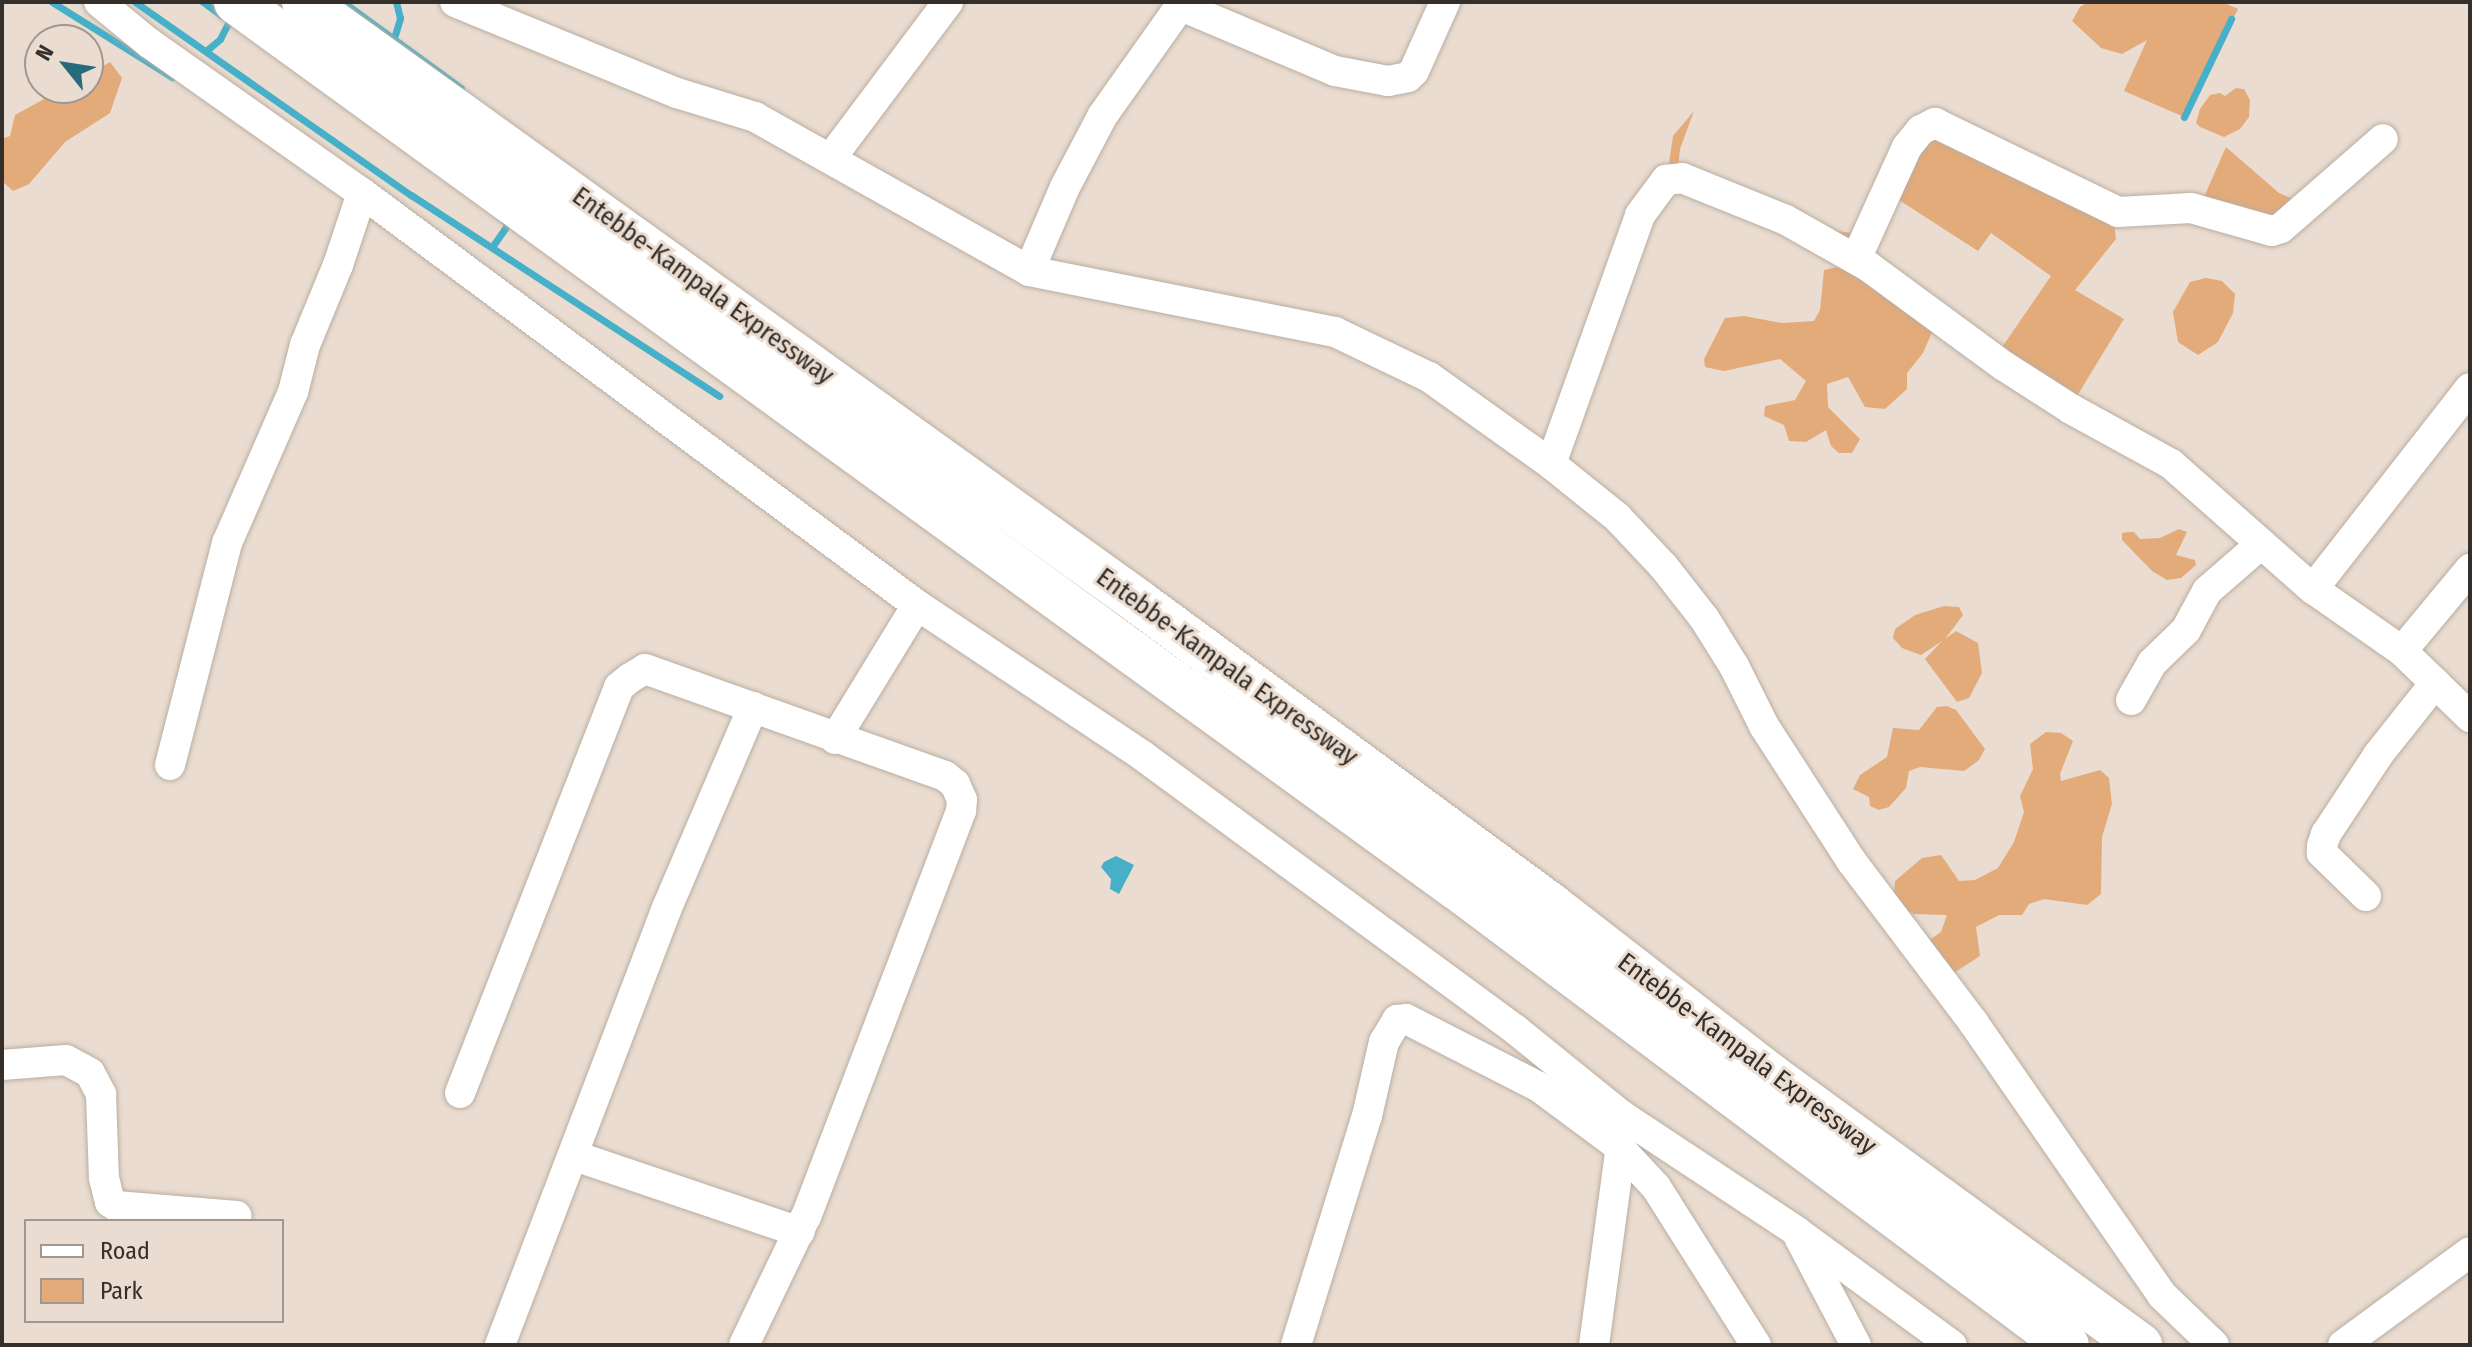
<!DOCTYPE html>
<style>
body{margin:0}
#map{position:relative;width:2472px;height:1347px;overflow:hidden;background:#eadcd0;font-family:"Fira Sans Condensed",sans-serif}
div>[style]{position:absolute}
.green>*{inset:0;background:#e3ab79}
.water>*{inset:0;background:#46b0c8}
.stream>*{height:7px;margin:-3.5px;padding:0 3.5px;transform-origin:3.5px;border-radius:3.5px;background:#46b0c8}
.roads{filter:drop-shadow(0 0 2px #baada1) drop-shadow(0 0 2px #baada1)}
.minor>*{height:30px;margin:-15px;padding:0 15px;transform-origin:15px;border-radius:15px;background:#fff}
.highway>*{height:44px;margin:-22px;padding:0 22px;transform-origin:22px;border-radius:22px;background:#fff}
span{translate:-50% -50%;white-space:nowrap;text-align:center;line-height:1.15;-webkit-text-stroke:6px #eadcd0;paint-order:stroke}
.street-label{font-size:26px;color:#352f2b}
.frame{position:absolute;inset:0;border:4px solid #352f2b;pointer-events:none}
.legend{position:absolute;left:24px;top:1219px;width:260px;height:104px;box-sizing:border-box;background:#eadcd0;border:2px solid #a2978e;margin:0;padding:10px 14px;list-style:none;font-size:24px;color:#352f2b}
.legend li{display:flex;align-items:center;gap:16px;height:40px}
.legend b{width:40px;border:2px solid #a2978e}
.north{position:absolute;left:24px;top:24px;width:80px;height:80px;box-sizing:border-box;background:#eadcd0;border:2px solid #a2978e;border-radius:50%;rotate:300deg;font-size:22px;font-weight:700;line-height:32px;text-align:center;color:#352f2b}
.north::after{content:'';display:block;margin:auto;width:28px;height:36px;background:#266b7b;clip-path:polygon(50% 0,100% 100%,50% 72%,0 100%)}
</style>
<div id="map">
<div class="green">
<div style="clip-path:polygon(2088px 2px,2222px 2px,2238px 9px,2184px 117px,2124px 91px,2147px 40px,2122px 54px,2101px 48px,2072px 21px,2080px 7px)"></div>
<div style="clip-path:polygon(110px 62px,122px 78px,110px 113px,65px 142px,29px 184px,13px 191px,2px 181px,2px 139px,10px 136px,15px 115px,64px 88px,88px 88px,88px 75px)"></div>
<div style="clip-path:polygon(2236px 88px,2244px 89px,2250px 100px,2249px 117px,2240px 129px,2224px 137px,2200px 127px,2196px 123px,2200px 109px,2210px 95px,2220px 93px,2225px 96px)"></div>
<div style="clip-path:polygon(1694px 111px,1680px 149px,1678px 168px,1830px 230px,1859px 234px,1852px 249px,1674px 171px,1669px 163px,1673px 136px)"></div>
<div style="clip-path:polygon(1924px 133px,2113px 217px,2116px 239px,2075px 290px,2124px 319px,2072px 404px,1998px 353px,2051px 276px,1991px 233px,1978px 251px,1888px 193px)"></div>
<div style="clip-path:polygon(2226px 147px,2279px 193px,2304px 204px,2280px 223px,2200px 206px)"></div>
<div style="clip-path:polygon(1842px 266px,1936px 323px,1923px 353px,1907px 373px,1907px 389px,1885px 409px,1865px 407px,1848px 377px,1827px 384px,1828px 407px,1860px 439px,1852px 453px,1839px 453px,1831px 446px,1826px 430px,1806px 442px,1789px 441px,1784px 425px,1764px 416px,1765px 406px,1795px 400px,1806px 381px,1780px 359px,1724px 371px,1705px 367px,1704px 359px,1725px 318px,1744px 316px,1782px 323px,1814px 321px,1820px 310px,1824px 270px)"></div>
<div style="clip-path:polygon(2206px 278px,2222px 281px,2235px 294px,2233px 313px,2218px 342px,2198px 355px,2178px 342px,2173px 312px,2190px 282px)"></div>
<div style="clip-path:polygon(2179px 529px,2187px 532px,2176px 555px,2195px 560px,2196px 565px,2181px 578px,2167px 580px,2152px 571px,2122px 540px,2122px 533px,2128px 532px,2134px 532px,2140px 539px,2160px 538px)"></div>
<div style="clip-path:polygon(1944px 606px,1959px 607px,1963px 615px,1945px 639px,1956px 631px,1978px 643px,1982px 673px,1969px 698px,1957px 702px,1925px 659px,1942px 641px,1921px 655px,1902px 648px,1893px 638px,1895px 629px,1915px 615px)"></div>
<div style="clip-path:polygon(1947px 706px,1956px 710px,1985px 749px,1979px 760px,1964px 771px,1920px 767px,1909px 771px,1906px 788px,1889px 807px,1879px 810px,1870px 806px,1869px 797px,1853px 789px,1860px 775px,1887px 757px,1893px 728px,1919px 730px,1937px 707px)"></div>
<div style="clip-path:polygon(2046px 732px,2061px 733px,2073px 741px,2060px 774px,2061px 781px,2100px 770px,2109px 778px,2112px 804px,2102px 837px,2101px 894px,2087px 905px,2044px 899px,2029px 904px,2022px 915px,1999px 915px,1976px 927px,1980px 956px,1946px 978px,1927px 942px,1941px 932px,1947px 915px,1914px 914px,1904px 909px,1894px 895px,1895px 881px,1922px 858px,1941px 855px,1959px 881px,1975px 880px,1998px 868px,2014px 842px,2024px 812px,2020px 796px,2033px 769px,2030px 744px)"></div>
</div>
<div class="water">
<div style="clip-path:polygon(1116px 856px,1134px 865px,1119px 894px,1110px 889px,1111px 879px,1101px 867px,1104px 862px)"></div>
</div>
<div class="stream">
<div style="left:52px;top:2px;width:142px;rotate:32deg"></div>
<div style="left:135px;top:2px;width:337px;rotate:35deg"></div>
<div style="left:411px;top:195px;width:368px;rotate:33.1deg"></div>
<div style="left:203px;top:2px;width:24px;rotate:36deg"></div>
<div style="left:343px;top:2px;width:146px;rotate:36.1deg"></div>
<div style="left:394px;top:38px;width:21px;rotate:-73deg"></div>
<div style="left:400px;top:18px;width:16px;rotate:-104deg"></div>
<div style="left:207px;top:50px;width:17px;rotate:-40deg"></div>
<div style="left:220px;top:39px;width:20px;rotate:-63deg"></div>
<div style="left:2184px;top:117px;width:109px;rotate:-64.4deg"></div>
<div style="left:492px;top:247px;width:28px;rotate:-55deg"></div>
<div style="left:508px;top:224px;width:5px;rotate:-143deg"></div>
</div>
<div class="roads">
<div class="minor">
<div style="left:99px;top:2px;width:65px;rotate:39.4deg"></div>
<div style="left:149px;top:43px;width:261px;rotate:35.2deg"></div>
<div style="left:362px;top:193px;width:691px;rotate:36.59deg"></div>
<div style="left:917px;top:605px;width:272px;rotate:33.7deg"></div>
<div style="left:1143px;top:756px;width:463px;rotate:36.3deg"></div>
<div style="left:1516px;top:1030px;width:135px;rotate:39deg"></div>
<div style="left:1621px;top:1115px;width:210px;rotate:33.5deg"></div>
<div style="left:1796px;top:1231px;width:193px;rotate:36.2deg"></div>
<div style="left:455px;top:2px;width:240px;rotate:22.3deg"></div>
<div style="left:677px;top:93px;width:82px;rotate:17.1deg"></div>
<div style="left:755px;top:117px;width:314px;rotate:29.3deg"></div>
<div style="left:1029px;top:271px;width:312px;rotate:11.3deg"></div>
<div style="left:1335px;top:332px;width:104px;rotate:25.6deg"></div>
<div style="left:1429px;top:377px;width:150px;rotate:35.5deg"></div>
<div style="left:1551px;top:464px;width:85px;rotate:38.8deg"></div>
<div style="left:1617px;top:517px;width:69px;rotate:46.8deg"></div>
<div style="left:1664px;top:567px;width:65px;rotate:51.9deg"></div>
<div style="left:1704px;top:618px;width:57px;rotate:58deg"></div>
<div style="left:1734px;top:666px;width:67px;rotate:63.4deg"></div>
<div style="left:1764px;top:726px;width:162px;rotate:57.1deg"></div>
<div style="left:1852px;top:862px;width:201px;rotate:52.9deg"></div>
<div style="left:1973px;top:1022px;width:332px;rotate:55.3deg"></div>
<div style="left:2162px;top:1295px;width:72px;rotate:43.9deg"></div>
<div style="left:1181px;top:6px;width:167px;rotate:22.9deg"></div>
<div style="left:1335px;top:71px;width:54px;rotate:10.7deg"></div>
<div style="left:1388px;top:81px;width:20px;rotate:-11deg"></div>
<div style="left:1408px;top:77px;width:8px;rotate:-45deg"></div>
<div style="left:1414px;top:71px;width:76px;rotate:-65.8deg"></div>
<div style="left:831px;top:158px;width:195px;rotate:-53.1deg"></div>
<div style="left:1856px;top:259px;width:123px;rotate:-65.5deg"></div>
<div style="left:1907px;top:147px;width:22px;rotate:-51deg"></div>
<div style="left:1921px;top:130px;width:16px;rotate:-27deg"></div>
<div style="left:1935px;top:123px;width:203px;rotate:25.9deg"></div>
<div style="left:2118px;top:212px;width:73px;rotate:-3.1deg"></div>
<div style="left:2191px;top:208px;width:84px;rotate:15.9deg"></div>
<div style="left:2272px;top:231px;width:9px;rotate:-18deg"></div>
<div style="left:2281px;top:228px;width:135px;rotate:-41.1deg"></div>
<div style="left:1029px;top:271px;width:91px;rotate:-66.8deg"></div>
<div style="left:1065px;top:187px;width:81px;rotate:-62.2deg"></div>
<div style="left:1103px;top:115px;width:138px;rotate:-54.7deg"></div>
<div style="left:1551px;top:464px;width:264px;rotate:-70.3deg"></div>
<div style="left:1640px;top:215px;width:44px;rotate:-53.4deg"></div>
<div style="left:1666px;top:180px;width:16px;rotate:-7deg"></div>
<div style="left:1682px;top:178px;width:112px;rotate:22deg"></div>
<div style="left:1786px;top:220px;width:95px;rotate:29.5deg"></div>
<div style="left:1869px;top:267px;width:167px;rotate:36.3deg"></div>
<div style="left:2004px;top:366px;width:80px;rotate:32.7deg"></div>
<div style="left:2071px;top:409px;width:114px;rotate:28.8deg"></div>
<div style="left:2171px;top:464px;width:189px;rotate:41.4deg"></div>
<div style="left:2313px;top:589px;width:108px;rotate:34.9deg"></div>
<div style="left:2402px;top:651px;width:95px;rotate:44.1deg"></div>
<div style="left:2313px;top:589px;width:255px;rotate:-52deg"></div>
<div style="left:2402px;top:651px;width:107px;rotate:-50.3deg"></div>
<div style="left:2131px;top:700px;width:43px;rotate:-60.4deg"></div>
<div style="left:2152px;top:663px;width:47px;rotate:-44.1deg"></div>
<div style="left:2186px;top:630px;width:44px;rotate:-61.7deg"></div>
<div style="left:2207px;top:591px;width:72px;rotate:-41deg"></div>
<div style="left:835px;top:739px;width:157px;rotate:-58.5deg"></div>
<div style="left:170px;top:765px;width:229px;rotate:-75.6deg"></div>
<div style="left:227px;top:543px;width:165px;rotate:-66.4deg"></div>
<div style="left:293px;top:392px;width:49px;rotate:-75.7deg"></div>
<div style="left:305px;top:345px;width:87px;rotate:-67.6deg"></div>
<div style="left:338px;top:265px;width:76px;rotate:-71.6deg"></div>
<div style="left:2366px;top:896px;width:62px;rotate:-135.7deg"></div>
<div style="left:2322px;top:853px;width:7px;rotate:-90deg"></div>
<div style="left:2322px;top:846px;width:13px;rotate:-72deg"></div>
<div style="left:2326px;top:834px;width:95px;rotate:-56.6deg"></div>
<div style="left:2378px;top:755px;width:92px;rotate:-51.6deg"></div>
<div style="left:2px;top:1065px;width:64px;rotate:-4.5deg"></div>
<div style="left:66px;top:1060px;width:27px;rotate:28deg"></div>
<div style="left:90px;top:1073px;width:24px;rotate:62deg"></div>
<div style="left:101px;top:1094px;width:84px;rotate:88deg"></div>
<div style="left:104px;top:1178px;width:25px;rotate:76deg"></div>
<div style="left:110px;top:1202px;width:7px;rotate:34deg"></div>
<div style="left:116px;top:1206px;width:121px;rotate:4.7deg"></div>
<div style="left:460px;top:1093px;width:436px;rotate:-68.6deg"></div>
<div style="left:619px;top:687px;width:14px;rotate:-39deg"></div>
<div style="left:630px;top:678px;width:17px;rotate:-31deg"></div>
<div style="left:645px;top:669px;width:319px;rotate:19.6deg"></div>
<div style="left:945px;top:776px;width:13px;rotate:39deg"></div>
<div style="left:955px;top:784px;width:17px;rotate:66deg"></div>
<div style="left:962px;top:800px;width:11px;rotate:95deg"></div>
<div style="left:961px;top:811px;width:434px;rotate:110.9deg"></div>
<div style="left:806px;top:1216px;width:143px;rotate:115.7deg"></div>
<div style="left:575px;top:1156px;width:237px;rotate:18.7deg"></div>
<div style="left:1799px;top:1237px;width:122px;rotate:62.2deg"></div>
<div style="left:500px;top:1345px;width:466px;rotate:-69.1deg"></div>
<div style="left:666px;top:910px;width:221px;rotate:-66.8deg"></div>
<div style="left:1296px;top:1345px;width:240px;rotate:-72.8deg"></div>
<div style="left:1367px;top:1116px;width:76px;rotate:-77.1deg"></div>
<div style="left:1384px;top:1042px;width:26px;rotate:-59deg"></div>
<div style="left:1397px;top:1020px;width:9px;rotate:-6deg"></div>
<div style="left:1406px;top:1019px;width:149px;rotate:27.1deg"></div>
<div style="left:1539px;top:1087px;width:96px;rotate:36.5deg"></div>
<div style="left:1616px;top:1144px;width:59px;rotate:47.1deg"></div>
<div style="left:1656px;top:1187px;width:187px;rotate:57.7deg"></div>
<div style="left:1594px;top:1345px;width:210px;rotate:-82.3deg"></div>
<div style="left:2343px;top:1345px;width:157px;rotate:-36.2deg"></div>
</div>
<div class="highway">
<div style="left:236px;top:2px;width:1509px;rotate:35.97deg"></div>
<div style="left:1457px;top:888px;width:762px;rotate:36.84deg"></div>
<div style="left:304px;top:2px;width:1030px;rotate:35.71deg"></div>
<div style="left:1140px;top:603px;width:511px;rotate:36.33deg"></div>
<div style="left:1552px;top:906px;width:277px;rotate:37.8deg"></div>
<div style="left:1771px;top:1076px;width:457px;rotate:36.1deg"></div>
</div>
</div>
<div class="street-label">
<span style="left:703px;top:286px;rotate:36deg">Entebbe-Kampala Expressway</span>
<span style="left:1227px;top:667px;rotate:36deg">Entebbe-Kampala Expressway</span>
<span style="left:1747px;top:1054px;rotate:37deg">Entebbe-Kampala Expressway</span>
</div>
<div class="frame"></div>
<ul class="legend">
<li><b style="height:10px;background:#fff"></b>Road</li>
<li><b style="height:22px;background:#e3ab79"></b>Park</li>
</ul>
<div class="north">N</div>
</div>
